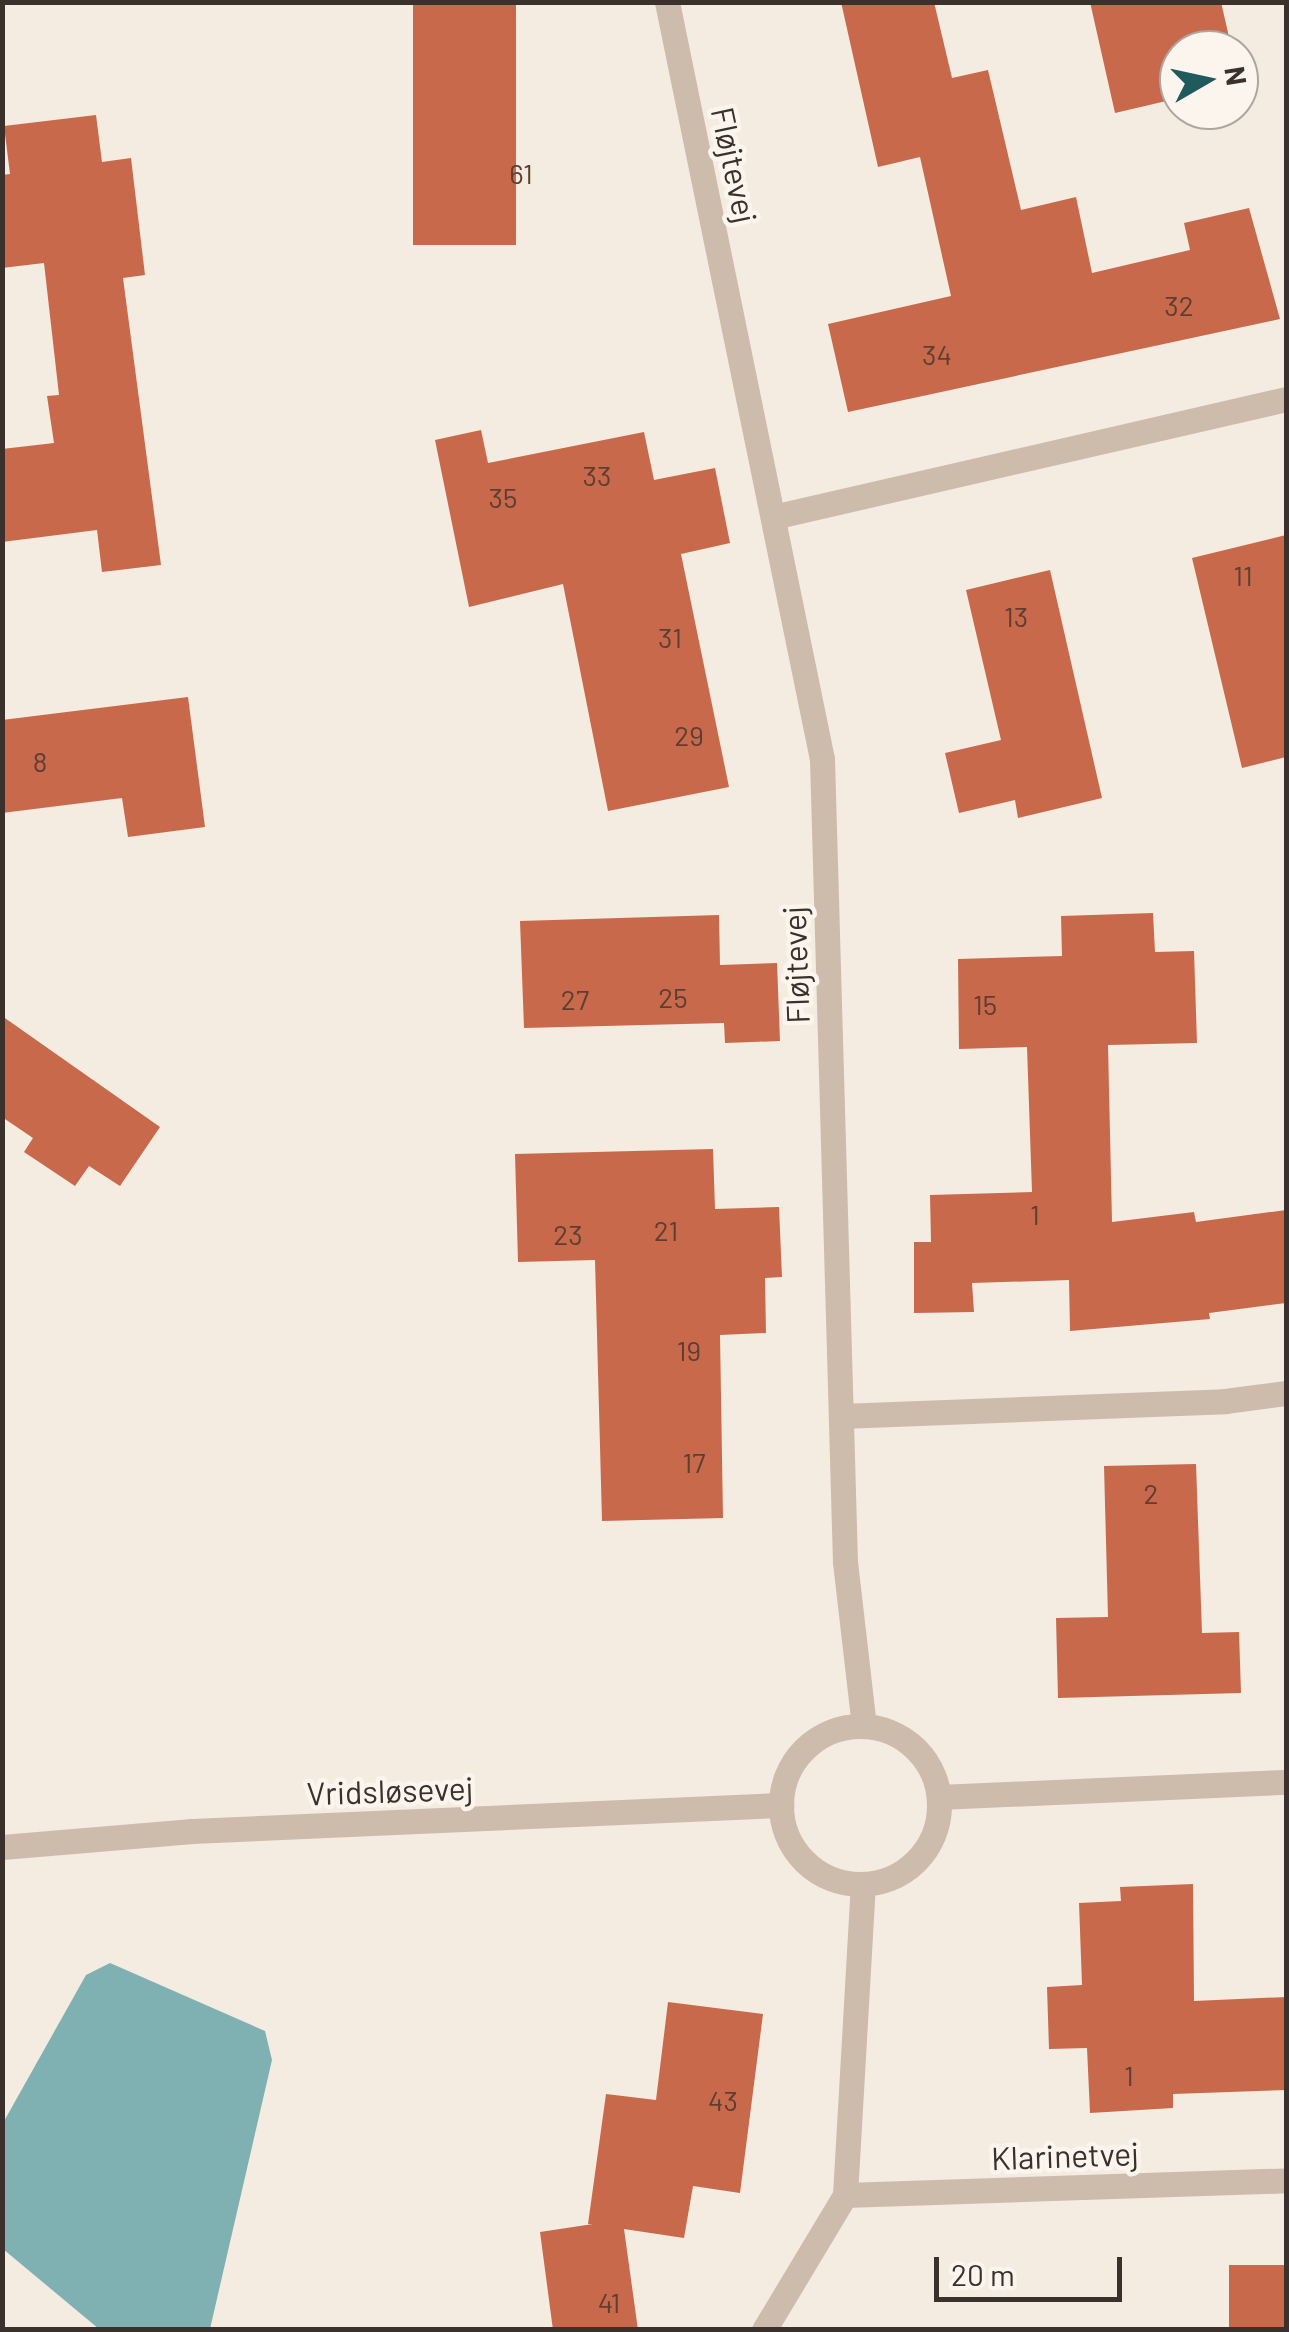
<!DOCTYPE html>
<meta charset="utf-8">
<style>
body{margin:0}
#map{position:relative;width:1289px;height:2332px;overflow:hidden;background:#f4ebe1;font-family:Barlow,sans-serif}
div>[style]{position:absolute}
.water>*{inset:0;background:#7fb0b2}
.building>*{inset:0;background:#c8694b;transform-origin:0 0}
.minor>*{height:25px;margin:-12.5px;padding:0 12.5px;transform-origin:12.5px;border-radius:12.5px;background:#cdbbac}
.minor>.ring{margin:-12.5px;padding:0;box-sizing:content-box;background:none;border:25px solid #cdbbac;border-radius:50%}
span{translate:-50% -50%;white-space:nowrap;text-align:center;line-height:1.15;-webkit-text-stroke:9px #fbf5ee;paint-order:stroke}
.number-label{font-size:28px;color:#5e3e33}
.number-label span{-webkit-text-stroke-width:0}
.street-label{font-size:32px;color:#3b302b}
.frame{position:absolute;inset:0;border:5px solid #3b302b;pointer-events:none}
.north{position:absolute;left:1159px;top:30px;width:100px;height:100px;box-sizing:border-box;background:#fbf5ee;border:2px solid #aea6a0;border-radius:50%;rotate:81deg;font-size:28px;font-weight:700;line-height:40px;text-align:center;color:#3b302b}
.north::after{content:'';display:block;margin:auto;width:35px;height:45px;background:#1f5a5e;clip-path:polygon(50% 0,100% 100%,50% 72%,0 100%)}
.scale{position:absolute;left:934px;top:2257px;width:188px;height:45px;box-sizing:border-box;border:5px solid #3b302b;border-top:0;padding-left:12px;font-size:30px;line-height:35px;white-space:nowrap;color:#3b302b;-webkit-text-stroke:8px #fbf5ee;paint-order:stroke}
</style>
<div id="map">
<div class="water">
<div style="clip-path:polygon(110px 1963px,265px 2031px,272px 2060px,210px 2329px,99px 2329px,3px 2249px,3px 2123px,86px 1975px)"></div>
</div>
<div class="building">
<div style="left:413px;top:2px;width:103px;height:243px"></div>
<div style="clip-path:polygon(841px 2px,934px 2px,952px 78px,988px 70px,1021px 210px,1076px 197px,1092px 273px,1190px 250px,1184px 223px,1249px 208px,1280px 319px,848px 412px,828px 324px,951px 296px,920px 157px,878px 167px)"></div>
<div style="clip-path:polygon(1090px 2px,1221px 2px,1232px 50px,1179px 50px,1179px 98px,1115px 113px)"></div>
<div style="clip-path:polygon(96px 115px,102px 162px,131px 158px,145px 275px,123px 278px,161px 565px,102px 572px,97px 530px,2px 542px,2px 449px,54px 443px,47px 396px,59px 395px,44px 263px,2px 268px,2px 175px,10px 174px,4px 126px)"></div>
<div style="clip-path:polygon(481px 430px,488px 463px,644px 432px,654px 480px,715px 468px,730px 543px,681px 554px,729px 787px,608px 811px,563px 584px,469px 607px,435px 440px)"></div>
<div style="clip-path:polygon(1286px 535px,1286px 757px,1242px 768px,1192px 558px)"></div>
<div style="clip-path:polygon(1050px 570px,1102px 798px,1018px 818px,1015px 800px,959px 813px,945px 753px,1001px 740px,966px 590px)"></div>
<div style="clip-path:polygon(188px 697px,205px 827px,128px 837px,122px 798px,2px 813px,2px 720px)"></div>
<div style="clip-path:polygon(1153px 913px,1155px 952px,1194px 951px,1197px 1043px,1108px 1045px,1112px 1222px,1194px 1212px,1196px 1222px,1286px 1210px,1286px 1303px,1209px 1313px,1210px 1319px,1070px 1331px,1069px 1280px,972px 1283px,974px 1312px,914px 1313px,914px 1242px,931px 1242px,930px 1195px,1032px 1192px,1027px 1047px,959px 1049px,958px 959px,1062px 956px,1061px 916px)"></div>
<div style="clip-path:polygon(719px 915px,720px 965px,777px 963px,780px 1041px,725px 1043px,724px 1023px,524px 1028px,520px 921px)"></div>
<div style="clip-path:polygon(2px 1016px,160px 1127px,120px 1186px,89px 1166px,75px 1186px,24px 1152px,33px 1138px,2px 1117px)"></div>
<div style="clip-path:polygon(713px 1149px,715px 1209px,779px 1207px,782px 1277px,765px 1278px,766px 1333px,720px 1335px,723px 1518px,602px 1521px,595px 1260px,518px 1262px,515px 1154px)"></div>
<div style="clip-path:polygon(1196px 1464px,1202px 1633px,1239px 1632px,1241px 1693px,1058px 1698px,1056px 1618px,1108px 1617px,1104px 1466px)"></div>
<div style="clip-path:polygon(1193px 1884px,1194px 2001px,1286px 1997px,1286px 2090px,1173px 2094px,1173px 2108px,1090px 2113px,1087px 2048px,1049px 2049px,1047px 1987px,1082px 1985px,1079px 1903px,1121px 1901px,1120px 1887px)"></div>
<div style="clip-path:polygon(668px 2002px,763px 2014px,740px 2193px,693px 2186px,684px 2238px,624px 2229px,638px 2330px,553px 2330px,540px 2232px,593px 2224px,588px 2224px,606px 2094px,656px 2100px)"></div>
<div style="left:1286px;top:2265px;width:65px;height:57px;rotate:90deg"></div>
</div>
<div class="minor">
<div style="left:667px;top:2px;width:773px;rotate:78.43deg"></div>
<div style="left:822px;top:759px;width:803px;rotate:88.36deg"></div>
<div style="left:845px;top:1562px;width:165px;rotate:83.4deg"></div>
<div style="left:773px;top:517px;width:526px;rotate:-12.95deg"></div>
<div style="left:841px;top:1416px;width:384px;rotate:-2.2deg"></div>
<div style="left:1225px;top:1401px;width:62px;rotate:-7.5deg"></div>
<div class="ring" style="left:781px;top:1726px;width:133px;height:133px"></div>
<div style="left:939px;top:1797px;width:347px;rotate:-2.5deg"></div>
<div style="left:2px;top:1847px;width:191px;rotate:-4.8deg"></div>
<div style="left:192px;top:1831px;width:590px;rotate:-2.53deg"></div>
<div style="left:845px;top:2195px;width:441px;rotate:-1.9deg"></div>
<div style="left:764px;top:2330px;width:157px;rotate:-59deg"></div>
<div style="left:845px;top:2195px;width:311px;rotate:-86.7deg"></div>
</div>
<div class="number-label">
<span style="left:521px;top:173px">61</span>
<span style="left:1179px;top:305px">32</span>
<span style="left:937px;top:354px">34</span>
<span style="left:597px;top:475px">33</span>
<span style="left:503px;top:497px">35</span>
<span style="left:1243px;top:575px">11</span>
<span style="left:1016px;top:616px">13</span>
<span style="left:670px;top:637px">31</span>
<span style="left:689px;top:735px">29</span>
<span style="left:40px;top:761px">8</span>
<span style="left:673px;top:997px">25</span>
<span style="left:575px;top:999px">27</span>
<span style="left:985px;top:1004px">15</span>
<span style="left:1035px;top:1214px">1</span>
<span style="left:666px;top:1230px">21</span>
<span style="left:568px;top:1234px">23</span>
<span style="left:689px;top:1350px">19</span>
<span style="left:694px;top:1462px">17</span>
<span style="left:1151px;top:1493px">2</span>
<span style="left:1129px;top:2075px">1</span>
<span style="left:723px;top:2100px">43</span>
<span style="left:609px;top:2302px">41</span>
</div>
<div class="street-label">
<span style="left:735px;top:165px;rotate:78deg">Fløjtevej</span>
<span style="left:795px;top:965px;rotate:-92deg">Fløjtevej</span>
<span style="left:390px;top:1790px;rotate:-2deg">Vridsløsevej</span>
<span style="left:1065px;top:2155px;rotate:-2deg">Klarinetvej</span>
</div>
<div class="frame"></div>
<div class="north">N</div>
<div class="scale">20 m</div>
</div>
